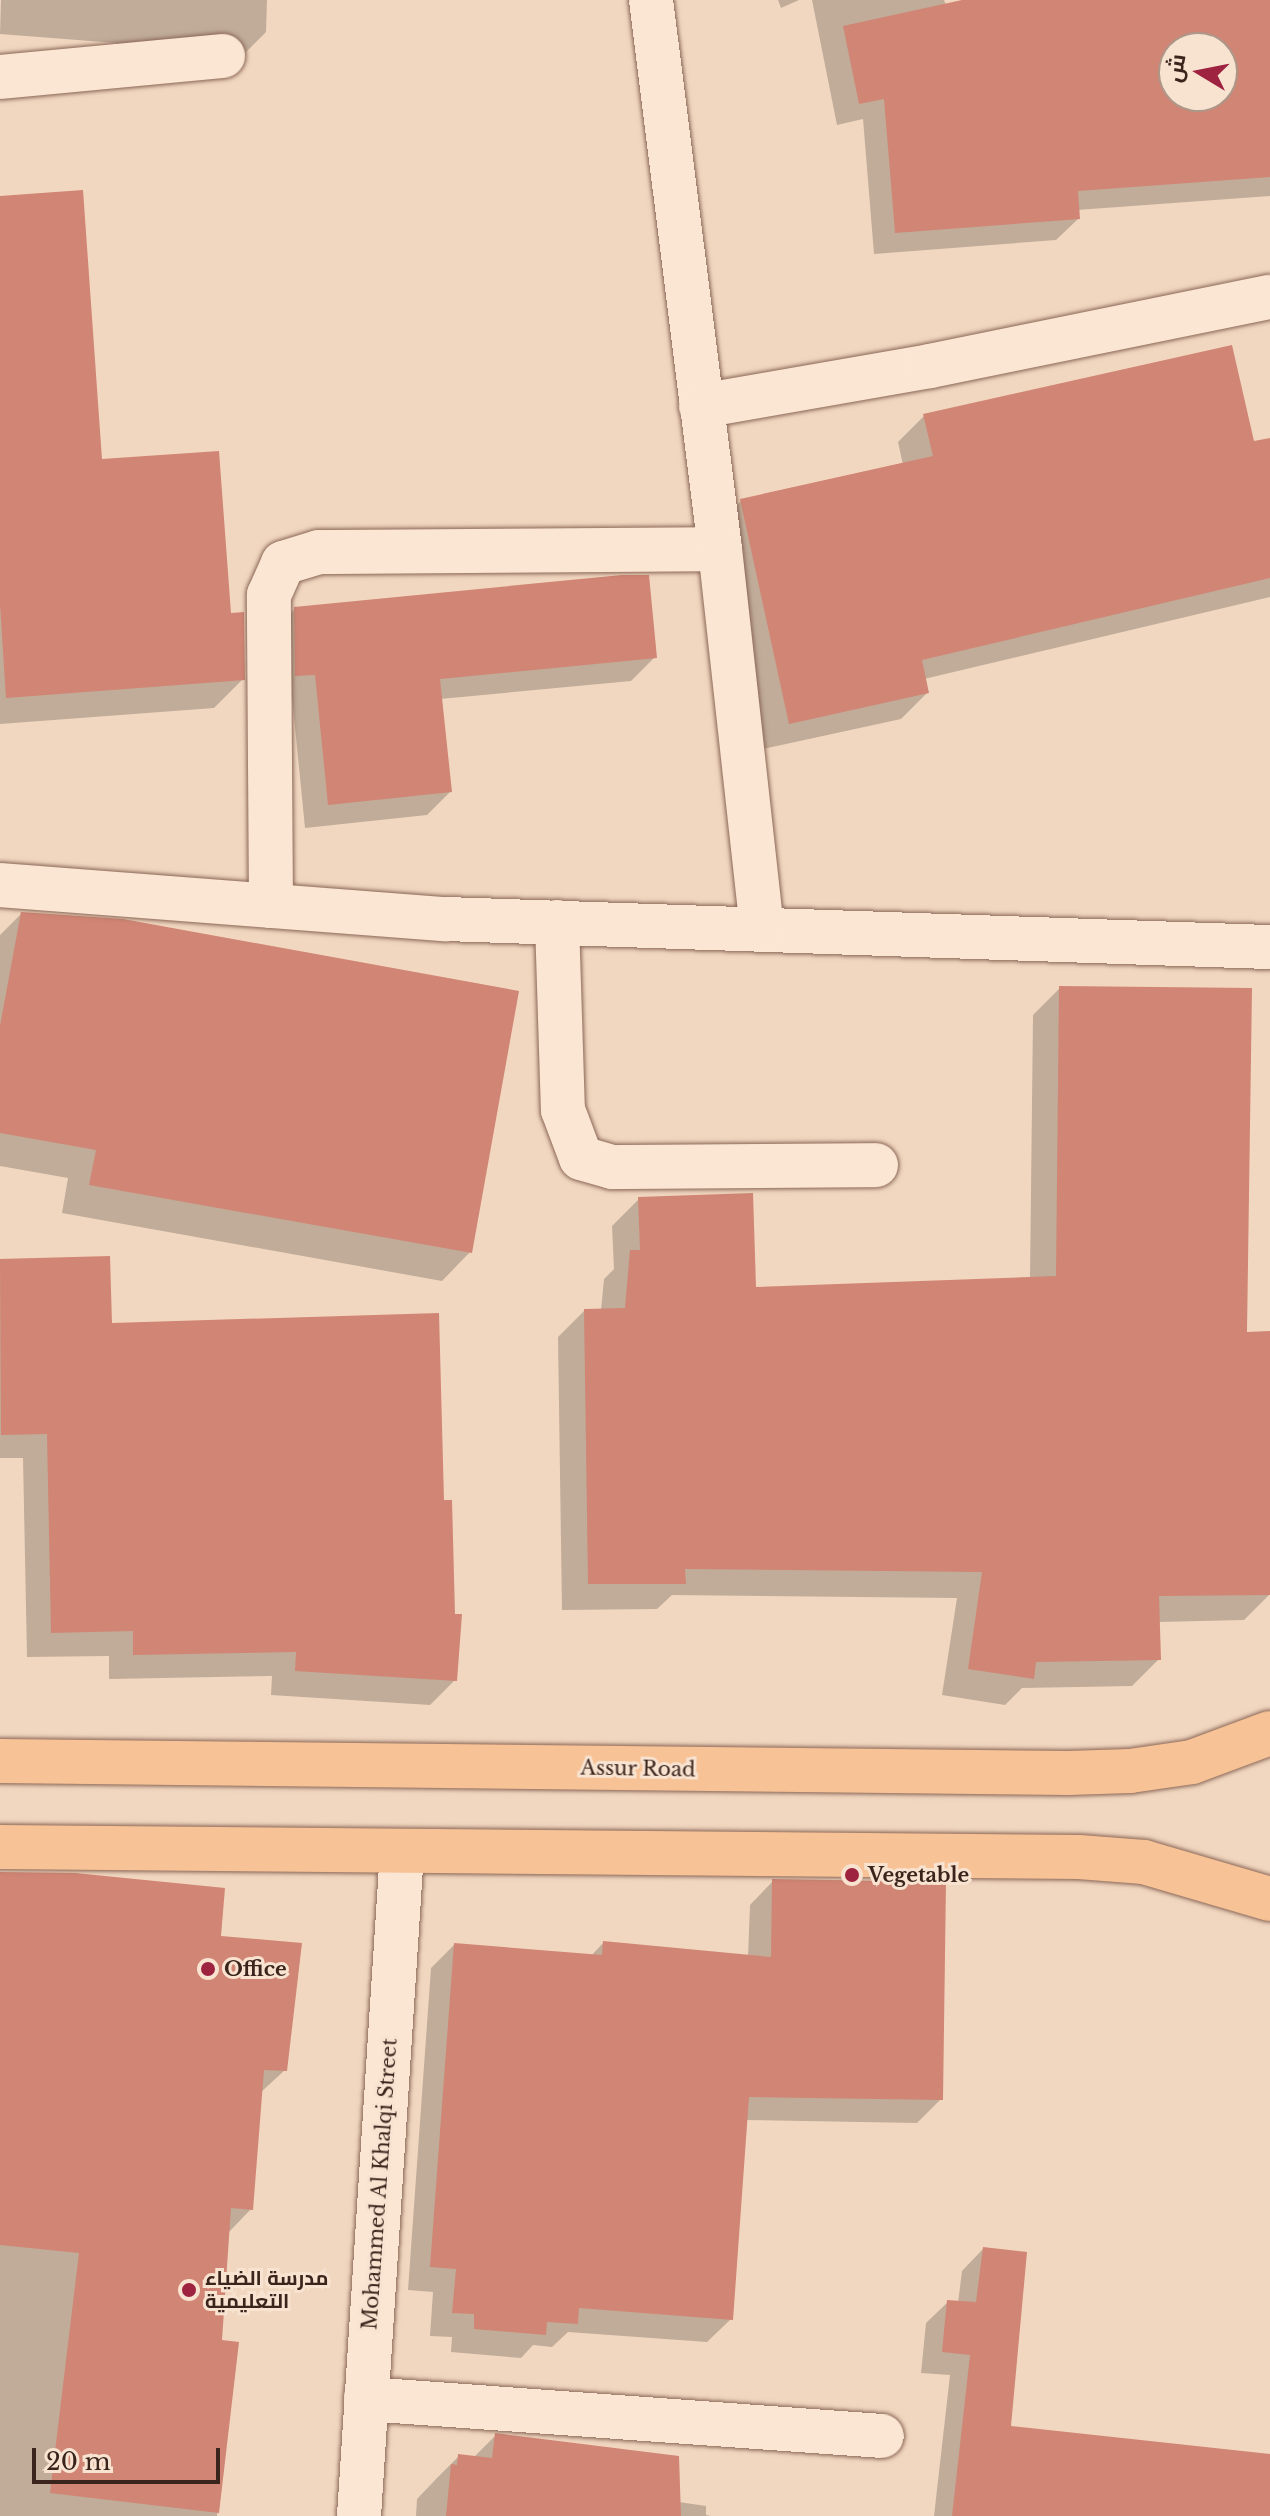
<!DOCTYPE html>
<meta charset="utf-8">
<style>
body{margin:0}
#map{position:relative;width:1270px;height:2516px;overflow:hidden;background:#f1d7c0;font-family:"Libre Baskerville",Cairo,serif}
div>[style]{position:absolute}
.shadow>*{inset:0;background:#0003}
.building>*{inset:0;background:#d18574}
.roads{filter:drop-shadow(0 0 2px #8b6757) drop-shadow(0 0 2px #8b6757)}
.street>*{height:44px;margin:-22px;padding:0 22px;transform-origin:22px;border-radius:22px;background:#fbe6d4}
.primary>*{height:44px;margin:-22px;padding:0 22px;transform-origin:22px;border-radius:22px;background:#f7c296}
.dots>*{width:22px;height:22px;translate:-50% -50%;box-sizing:border-box;border:4px solid #f8e3d1;border-radius:50%}
span{translate:-50% -50%;white-space:nowrap;text-align:center;line-height:1.15;-webkit-text-stroke:6px #f8e3d1;paint-order:stroke}
.street-label{font-size:20px;color:#3a241c}
.poi-label{font-size:20px;color:#3a241c;font-weight:700}
.left{translate:0 -50%;text-align:left}
.north{position:absolute;left:1158px;top:32px;width:80px;height:80px;box-sizing:border-box;background:#f8e3d1;border:2px solid #ac9789;border-radius:50%;rotate:280deg;font-size:22px;font-weight:700;line-height:32px;text-align:center;color:#3a241c}
.north::after{content:'';display:block;margin:auto;width:28px;height:36px;background:#9e2340;clip-path:polygon(50% 0,100% 100%,50% 72%,0 100%)}
.scale{position:absolute;left:32px;top:2448px;width:188px;height:36px;box-sizing:border-box;border:4px solid #3a241c;border-top:0;padding-left:10px;font-size:24px;line-height:28px;white-space:nowrap;color:#3a241c;-webkit-text-stroke:6px #f8e3d1;paint-order:stroke}
</style>
<div id="map">
<div class="shadow">
<div style="clip-path:polygon(1px 0,267px 0,266px 32px,243px 55px,116px 53px,116px 43px,0 34px)"></div>
<div style="clip-path:polygon(778px 0,799px 0,781px 8px)"></div>
<div style="clip-path:polygon(evenodd,812px 0,944px 0,946px 5px,972px 0,1270px 0,1270px 196px,1077px 210px,1078px 219px,1056px 240px,874px 254px,863px 119px,837px 125px,812px 0,1174px 48px,1222px 48px,1222px 96px,1174px 96px,1174px 48px)"></div>
<div style="clip-path:polygon(0 198px,100px 461px,229px 615px,243px 679px,214px 708px,0 724px)"></div>
<div style="clip-path:polygon(924px 416px,1253px 444px,1270px 440px,1270px 597px,924px 679px,927px 693px,901px 719px,763px 749px,715px 528px,741px 501px,903px 465px,898px 442px)"></div>
<div style="clip-path:polygon(295px 609px,655px 657px,631px 681px,440px 699px,450px 792px,427px 815px,305px 828px,292px 697px,272px 699px,271px 632px)"></div>
<div style="clip-path:polygon(21px 914px,470px 1252px,442px 1281px,62px 1213px,68px 1178px,0 1166px,0 935px)"></div>
<div style="clip-path:polygon(1060px 988px,1245px 1334px,1270px 1333px,1270px 1594px,1244px 1620px,1158px 1622px,1159px 1659px,1132px 1686px,1022px 1688px,1005px 1705px,942px 1695px,957px 1598px,672px 1595px,657px 1609px,562px 1610px,558px 1337px,584px 1311px,601px 1310px,604px 1279px,614px 1269px,612px 1226px,639px 1199px,754px 1289px,1030px 1278px,1033px 1015px)"></div>
<div style="clip-path:polygon(108px 1258px,110px 1325px,442px 1502px,455px 1680px,430px 1705px,271px 1695px,272px 1676px,109px 1679px,109px 1656px,27px 1657px,23px 1458px,0 1458px,0 1261px)"></div>
<div style="clip-path:polygon(0 1874px,219px 1938px,285px 2070px,260px 2093px,251px 2209px,228px 2233px,219px 2342px,236px 2344px,217px 2516px,0 2516px)"></div>
<div style="clip-path:polygon(773px 1881px,941px 2099px,917px 2123px,745px 2120px,731px 2319px,707px 2342px,568px 2332px,552px 2347px,533px 2345px,521px 2358px,451px 2352px,452px 2337px,430px 2336px,433px 2292px,408px 2290px,431px 1968px,454px 1945px,591px 1956px,603px 1943px,748px 1957px,750px 1905px)"></div>
<div style="clip-path:polygon(983px 2249px,1009px 2428px,1270px 2456px,1270px 2516px,934px 2516px,950px 2375px,921px 2373px,926px 2323px,948px 2302px,958px 2303px,962px 2271px)"></div>
<div style="clip-path:polygon(496px 2435px,679px 2502px,706px 2506px,706px 2515px,711px 2516px,416px 2516px,417px 2499px,437px 2478px,459px 2456px,473px 2458px)"></div>
</div>
<div class="building">
<div style="clip-path:polygon(evenodd,962px 0,1270px 0,1270px 177px,1078px 191px,1080px 219px,895px 233px,884px 99px,859px 104px,843px 26px,962px 0,1174px 48px,1222px 48px,1222px 96px,1174px 96px,1174px 48px)"></div>
<div style="clip-path:polygon(83px 190px,102px 459px,219px 451px,231px 613px,244px 612px,245px 680px,6px 698px,0 604px,0 196px)"></div>
<div style="clip-path:polygon(1232px 345px,1254px 441px,1270px 438px,1270px 578px,922px 660px,929px 693px,789px 724px,740px 499px,933px 456px,923px 414px)"></div>
<div style="clip-path:polygon(622px 575px,649px 575px,657px 658px,440px 679px,452px 792px,328px 805px,315px 675px,295px 676px,294px 607px)"></div>
<div style="clip-path:polygon(21px 912px,123px 919px,519px 991px,472px 1253px,89px 1185px,96px 1150px,0 1133px,0 1026px)"></div>
<div style="clip-path:polygon(1059px 986px,1252px 988px,1247px 1332px,1270px 1331px,1270px 1595px,1159px 1596px,1161px 1660px,1036px 1662px,1034px 1679px,968px 1669px,982px 1572px,685px 1569px,686px 1584px,588px 1584px,584px 1309px,625px 1308px,630px 1250px,640px 1250px,638px 1197px,753px 1193px,756px 1287px,1056px 1276px)"></div>
<div style="clip-path:polygon(110px 1256px,112px 1323px,439px 1313px,444px 1500px,452px 1500px,455px 1614px,462px 1614px,457px 1681px,295px 1671px,296px 1652px,133px 1655px,133px 1631px,51px 1633px,47px 1434px,1px 1435px,0 1259px)"></div>
<div style="clip-path:polygon(0 1872px,75px 1873px,225px 1888px,221px 1936px,302px 1943px,287px 2071px,264px 2070px,253px 2210px,231px 2208px,222px 2340px,239px 2342px,219px 2513px,50px 2493px,79px 2253px,0 2245px)"></div>
<div style="clip-path:polygon(772px 1879px,946px 1882px,943px 2100px,749px 2097px,733px 2320px,579px 2308px,578px 2324px,547px 2322px,546px 2335px,474px 2329px,474px 2314px,452px 2313px,456px 2269px,430px 2267px,454px 1943px,602px 1955px,603px 1941px,771px 1957px)"></div>
<div style="clip-path:polygon(983px 2247px,1027px 2252px,1011px 2426px,1270px 2454px,1270px 2516px,952px 2516px,970px 2355px,942px 2352px,947px 2300px,976px 2302px)"></div>
<div style="clip-path:polygon(495px 2433px,679px 2456px,681px 2516px,446px 2516px,451px 2464px,457px 2465px,458px 2454px,492px 2458px)"></div>
</div>
<div class="roads">
<div class="street">
<div style="left:651px;top:0;width:553px;rotate:82.84deg"></div>
<div style="left:0;top:77px;width:224px;rotate:-5.4deg"></div>
<div style="left:701px;top:406px;width:232px;rotate:-9.9deg"></div>
<div style="left:930px;top:366px;width:347px;rotate:-11.5deg"></div>
<div style="left:0;top:885px;width:447px;rotate:4.4deg"></div>
<div style="left:446px;top:919px;width:824px;rotate:1.95deg"></div>
<div style="left:271px;top:906px;width:311px;rotate:-90.4deg"></div>
<div style="left:269px;top:595px;width:35px;rotate:-66deg"></div>
<div style="left:283px;top:563px;width:38px;rotate:-17deg"></div>
<div style="left:319px;top:552px;width:401px;rotate:-0.4deg"></div>
<div style="left:720px;top:549px;width:382px;rotate:83.7deg"></div>
<div style="left:557px;top:922px;width:188px;rotate:88.2deg"></div>
<div style="left:563px;top:1110px;width:51px;rotate:69.4deg"></div>
<div style="left:581px;top:1158px;width:32px;rotate:16deg"></div>
<div style="left:612px;top:1167px;width:264px;rotate:-0.4deg"></div>
<div style="left:366px;top:2399px;width:517px;rotate:4.1deg"></div>
<div style="left:359px;top:2516px;width:666px;rotate:-86.3deg"></div>
</div>
<div class="primary">
<div style="left:0;top:1761px;width:1068px;rotate:0.64deg"></div>
<div style="left:1068px;top:1773px;width:62px;rotate:-1.8deg"></div>
<div style="left:1130px;top:1771px;width:63px;rotate:-8.3deg"></div>
<div style="left:1192px;top:1762px;width:83px;rotate:-20.4deg"></div>
<div style="left:0;top:1847px;width:1079px;rotate:0.53deg"></div>
<div style="left:1079px;top:1857px;width:65px;rotate:4.4deg"></div>
<div style="left:1144px;top:1862px;width:131px;rotate:16.4deg"></div>
</div>
</div>
<div class="dots">
<div style="left:852px;top:1875px;background:#9e2340"></div>
<div style="left:208px;top:1969px;background:#9e2340"></div>
<div style="left:189px;top:2290px;background:#9e2340"></div>
</div>
<div class="street-label">
<span style="left:638px;top:1769px;rotate:1deg">Assur Road</span>
<span style="left:380px;top:2184px;rotate:-86deg">Mohammed Al Khalqi Street</span>
</div>
<div class="poi-label">
<span class="left" style="left:868px;top:1875px">Vegetable</span>
<span class="left" style="left:224px;top:1969px">Office</span>
<span class="left" style="left:205px;top:2290px">مدرسة الضياء<br>التعليمية</span>
</div>
<div class="north">ش</div>
<div class="scale">20 m</div>
</div>
